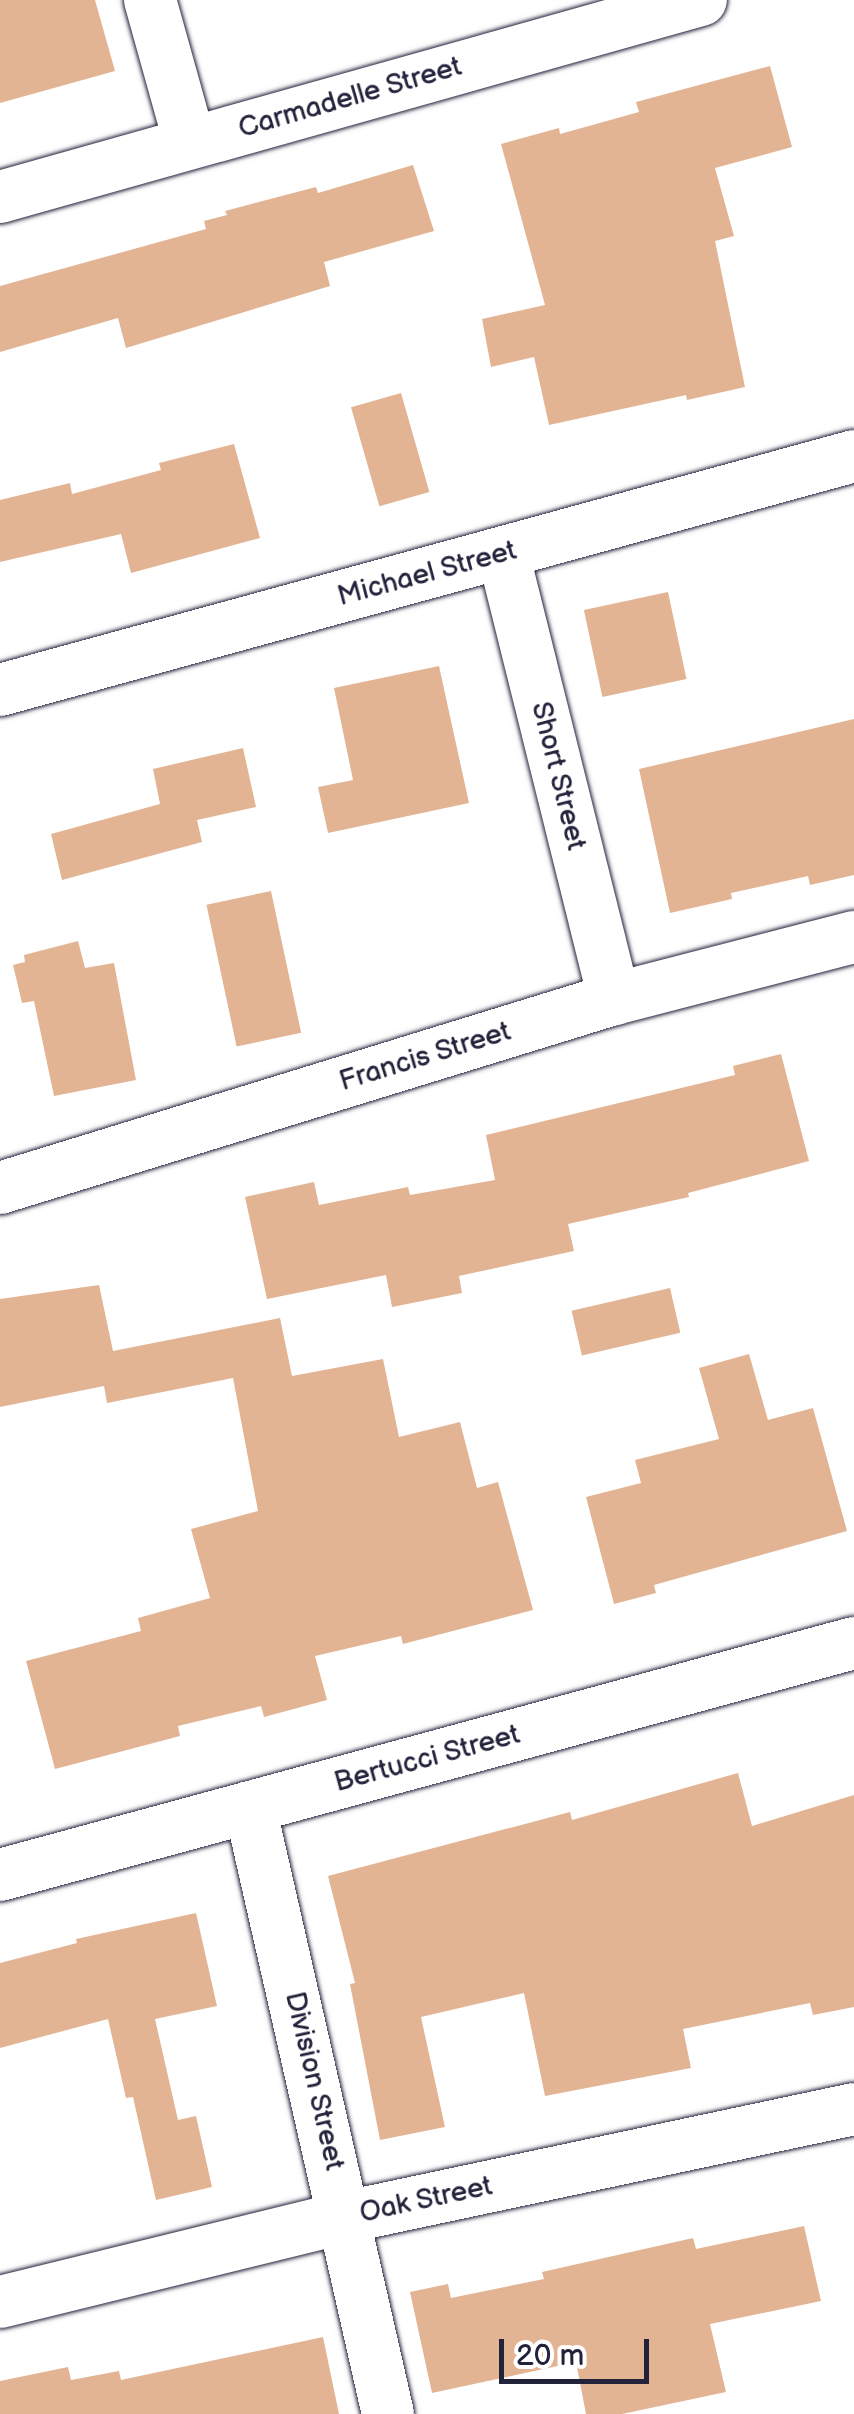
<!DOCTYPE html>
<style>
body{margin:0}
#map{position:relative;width:854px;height:2414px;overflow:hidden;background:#fff;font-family:"Balsamiq Sans",sans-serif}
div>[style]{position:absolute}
.building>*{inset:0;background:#e3b493;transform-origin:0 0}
.roads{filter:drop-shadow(0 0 2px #22223b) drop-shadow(0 0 2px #22223b)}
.minor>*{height:52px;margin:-26px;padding:0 26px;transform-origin:26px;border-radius:26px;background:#fff}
span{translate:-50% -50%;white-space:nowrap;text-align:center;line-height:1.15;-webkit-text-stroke:8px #fff;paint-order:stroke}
.street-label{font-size:28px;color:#22223b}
.scale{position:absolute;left:499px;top:2339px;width:150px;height:45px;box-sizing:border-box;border:5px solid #22223b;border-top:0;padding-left:12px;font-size:30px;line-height:35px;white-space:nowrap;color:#22223b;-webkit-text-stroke:8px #fff;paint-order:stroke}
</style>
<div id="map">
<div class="building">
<div style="clip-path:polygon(0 0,95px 0,115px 71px,0 103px)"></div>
<div style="clip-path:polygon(770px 66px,792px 147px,715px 168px,734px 236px,715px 241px,745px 387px,687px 400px,686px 395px,549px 425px,534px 357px,491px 367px,482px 319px,545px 305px,501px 144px,559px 128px,560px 134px,639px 112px,636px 102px)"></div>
<div style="clip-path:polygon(413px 165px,434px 231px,324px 262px,330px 286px,126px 348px,118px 318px,0 352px,0 286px,206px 229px,204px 221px,227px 215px,225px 211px,316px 187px,318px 193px)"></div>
<div style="left:401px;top:393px;width:103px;height:52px;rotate:74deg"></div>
<div style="clip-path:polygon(234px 444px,260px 538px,131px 573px,121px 534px,0 562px,0 500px,70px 483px,72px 494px,161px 470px,159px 463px)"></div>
<div style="left:668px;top:592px;width:89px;height:86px;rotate:78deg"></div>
<div style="clip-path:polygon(439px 666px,469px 803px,328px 833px,318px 787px,353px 780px,334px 688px)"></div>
<div style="clip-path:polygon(854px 719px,854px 875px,810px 885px,808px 876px,731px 893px,732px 899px,670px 913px,639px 769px)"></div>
<div style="clip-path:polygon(243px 748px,256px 807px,197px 820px,202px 842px,62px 880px,51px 834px,160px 804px,153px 769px)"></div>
<div style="left:271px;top:891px;width:145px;height:66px;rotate:78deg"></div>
<div style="clip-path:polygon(78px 941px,85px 968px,114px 963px,136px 1080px,54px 1096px,34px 1001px,22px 1003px,13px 965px,25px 962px,24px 955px)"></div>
<div style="clip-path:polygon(781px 1054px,809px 1161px,688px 1193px,689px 1197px,568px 1224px,574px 1251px,459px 1276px,462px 1293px,392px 1307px,386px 1275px,267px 1299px,245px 1197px,314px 1182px,319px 1205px,408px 1187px,410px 1195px,495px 1180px,486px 1135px,735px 1075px,733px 1066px)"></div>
<div style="clip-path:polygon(99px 1285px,113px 1351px,280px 1318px,292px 1376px,383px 1359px,399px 1437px,460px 1422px,477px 1488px,498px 1482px,533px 1610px,403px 1644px,401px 1636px,315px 1656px,327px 1700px,264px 1717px,261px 1706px,178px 1726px,180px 1736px,55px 1769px,26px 1661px,141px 1631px,138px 1618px,210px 1598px,191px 1529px,258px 1511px,233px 1378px,107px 1403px,104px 1386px,0 1407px,0 1299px)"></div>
<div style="left:670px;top:1288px;width:46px;height:101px;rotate:77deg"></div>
<div style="clip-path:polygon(749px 1354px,768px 1420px,813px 1408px,847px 1531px,654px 1585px,656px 1593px,614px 1604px,586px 1497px,641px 1483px,635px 1460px,719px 1439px,699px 1368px)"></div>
<div style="clip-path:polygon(738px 1773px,752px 1826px,854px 1795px,854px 2007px,813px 2015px,810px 2003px,683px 2029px,691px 2068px,545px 2096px,524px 1993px,421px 2017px,445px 2127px,380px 2140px,350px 1984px,355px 1983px,328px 1876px,570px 1812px,572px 1820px)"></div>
<div style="clip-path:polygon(196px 1913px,217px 2006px,155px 2019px,178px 2120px,196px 2116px,212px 2187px,156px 2200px,133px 2097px,126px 2098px,108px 2019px,0 2048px,0 1963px,77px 1943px,76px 1939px)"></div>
<div style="clip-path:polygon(804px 2226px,821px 2301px,710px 2324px,726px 2392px,622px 2414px,586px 2414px,576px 2362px,432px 2393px,410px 2292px,448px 2284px,451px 2298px,544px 2279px,542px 2272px,693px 2238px,696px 2249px)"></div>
<div style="clip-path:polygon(323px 2337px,339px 2414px,0 2414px,0 2381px,68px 2367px,71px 2380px,119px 2371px,121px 2380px)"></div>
</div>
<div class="roads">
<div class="minor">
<div style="left:150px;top:0;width:148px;rotate:74.4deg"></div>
<div style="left:0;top:197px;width:728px;rotate:-15.7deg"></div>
<div style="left:503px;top:553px;width:460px;rotate:76deg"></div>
<div style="left:0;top:690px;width:885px;rotate:-15.32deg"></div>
<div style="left:0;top:1188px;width:642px;rotate:-17.11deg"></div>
<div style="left:614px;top:999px;width:248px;rotate:-14.5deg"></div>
<div style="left:250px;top:1807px;width:622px;rotate:77.19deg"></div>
<div style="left:0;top:1875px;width:885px;rotate:-15.2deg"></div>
<div style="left:0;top:2302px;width:356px;rotate:-13.8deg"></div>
<div style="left:346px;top:2217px;width:519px;rotate:-12deg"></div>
</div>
</div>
<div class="street-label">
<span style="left:350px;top:98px;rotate:-16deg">Carmadelle Street</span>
<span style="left:427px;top:574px;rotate:-15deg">Michael Street</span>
<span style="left:558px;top:776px;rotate:76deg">Short Street</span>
<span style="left:425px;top:1057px;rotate:-17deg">Francis Street</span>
<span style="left:427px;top:1759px;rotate:-15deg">Bertucci Street</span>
<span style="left:314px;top:2081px;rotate:77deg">Division Street</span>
<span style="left:426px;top:2200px;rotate:-12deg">Oak Street</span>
</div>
<div class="scale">20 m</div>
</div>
